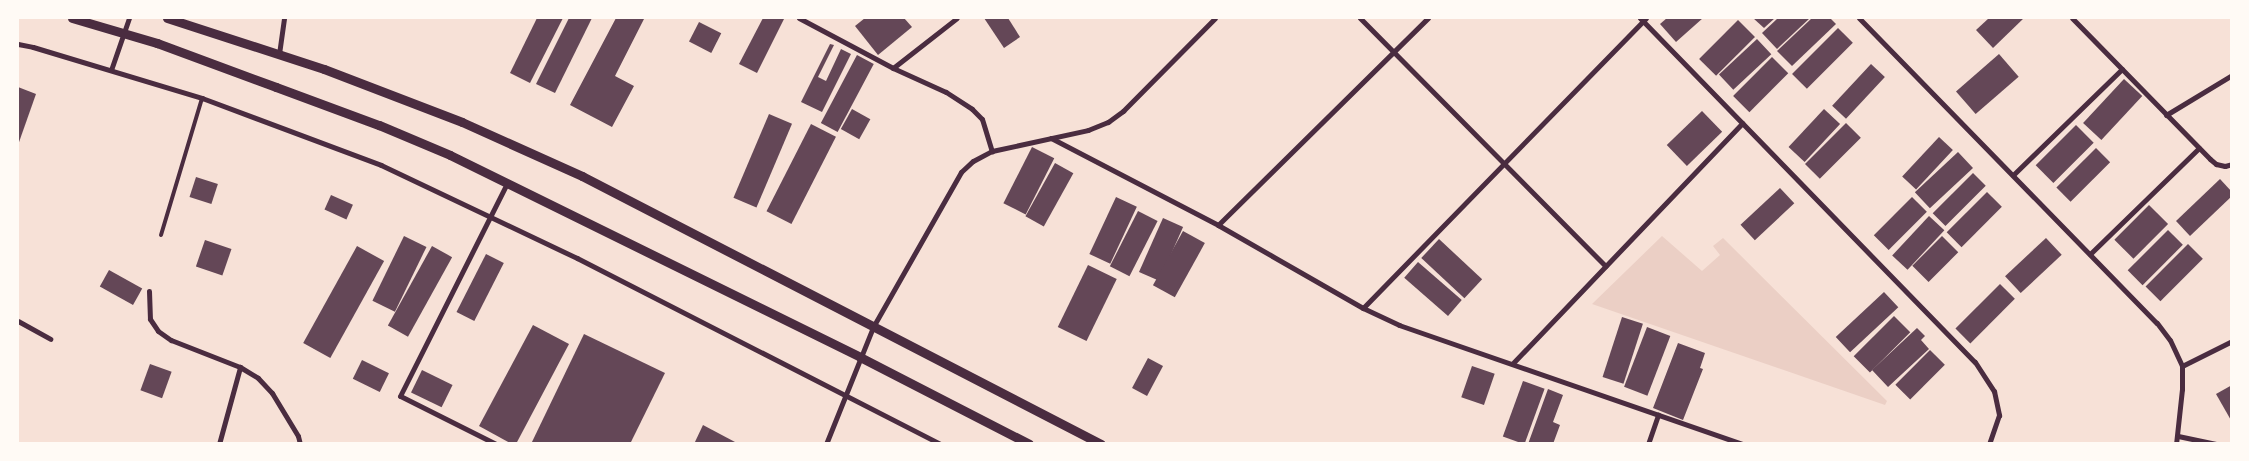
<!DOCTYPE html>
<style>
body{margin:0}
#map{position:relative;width:2249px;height:461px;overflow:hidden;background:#f7e1d7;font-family:"DejaVu Sans",sans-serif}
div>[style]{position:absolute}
.green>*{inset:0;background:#ebcfc5}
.building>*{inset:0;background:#644757;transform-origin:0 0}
.service>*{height:4px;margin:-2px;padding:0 2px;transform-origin:2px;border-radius:2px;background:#4a2c40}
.minor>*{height:5px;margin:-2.5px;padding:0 2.5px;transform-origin:2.5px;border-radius:2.5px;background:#4a2c40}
.tertiary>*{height:9px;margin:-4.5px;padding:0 4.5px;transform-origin:4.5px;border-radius:4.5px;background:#4a2c40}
span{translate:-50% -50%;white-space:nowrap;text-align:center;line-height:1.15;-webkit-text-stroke:5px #fffaf5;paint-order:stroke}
.frame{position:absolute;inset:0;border:19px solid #fffaf5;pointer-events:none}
</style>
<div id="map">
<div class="green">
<div style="clip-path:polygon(1662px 236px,1702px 271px,1720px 255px,1713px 246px,1723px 238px,1887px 401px,1885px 405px,1592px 304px)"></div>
</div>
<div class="building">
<div style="clip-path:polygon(537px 18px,563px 18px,530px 83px,510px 73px)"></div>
<div style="clip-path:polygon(569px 18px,592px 18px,555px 93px,536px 84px)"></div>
<div style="clip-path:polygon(616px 18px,644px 19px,615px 76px,634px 86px,612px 127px,570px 105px)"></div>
<div style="clip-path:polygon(763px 18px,784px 19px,757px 73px,739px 64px)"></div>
<div style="clip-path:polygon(865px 18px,904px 18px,912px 27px,878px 55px,855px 26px)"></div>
<div style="clip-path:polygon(984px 18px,1008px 18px,1020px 37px,1004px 48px)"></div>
<div style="clip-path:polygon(1667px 18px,1703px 18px,1676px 42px,1660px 24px)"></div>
<div style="clip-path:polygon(1753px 18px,1775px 18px,1764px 28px)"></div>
<div style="clip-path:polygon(1778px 18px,1810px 18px,1777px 49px,1762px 33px)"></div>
<div style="clip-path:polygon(1812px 18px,1830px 18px,1836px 24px,1792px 66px,1777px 51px)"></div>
<div style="clip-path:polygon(1989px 18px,2024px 18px,1993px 48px,1976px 30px)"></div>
<div style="left:1738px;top:20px;width:24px;height:55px;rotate:45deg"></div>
<div style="left:699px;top:22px;width:25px;height:22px;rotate:27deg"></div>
<div style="left:1838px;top:28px;width:21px;height:65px;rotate:45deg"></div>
<div style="left:1757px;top:39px;width:21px;height:52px;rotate:47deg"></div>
<div style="clip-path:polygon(830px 44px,834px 45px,818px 77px,826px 81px,841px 49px,851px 54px,822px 112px,801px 102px)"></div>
<div style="left:1999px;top:54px;width:30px;height:57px;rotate:49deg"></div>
<div style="left:857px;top:55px;width:19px;height:77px;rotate:28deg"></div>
<div style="left:1772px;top:57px;width:23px;height:55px;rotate:45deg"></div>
<div style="left:1871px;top:64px;width:19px;height:57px;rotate:43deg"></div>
<div style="left:2124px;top:79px;width:25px;height:60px;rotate:43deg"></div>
<div style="clip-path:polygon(18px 87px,36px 94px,18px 145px)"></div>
<div style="left:852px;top:109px;width:21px;height:23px;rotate:29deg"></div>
<div style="left:1824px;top:109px;width:22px;height:52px;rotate:43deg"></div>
<div style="left:1702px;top:111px;width:29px;height:49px;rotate:46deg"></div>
<div style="left:769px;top:114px;width:25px;height:91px;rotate:23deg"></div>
<div style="left:1846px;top:123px;width:21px;height:58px;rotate:45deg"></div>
<div style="left:811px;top:124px;width:28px;height:98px;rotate:27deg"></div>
<div style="left:2076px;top:125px;width:25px;height:57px;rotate:45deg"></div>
<div style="left:1939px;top:137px;width:19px;height:54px;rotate:43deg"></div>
<div style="left:1032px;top:147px;width:25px;height:63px;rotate:27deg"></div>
<div style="left:2096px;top:148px;width:20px;height:56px;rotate:45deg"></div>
<div style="left:1958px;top:152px;width:22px;height:59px;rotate:47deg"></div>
<div style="left:1055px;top:163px;width:21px;height:61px;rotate:29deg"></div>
<div style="left:1973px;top:173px;width:18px;height:57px;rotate:45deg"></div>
<div style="left:196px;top:177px;width:23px;height:21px;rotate:18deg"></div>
<div style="clip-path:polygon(2220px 179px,2232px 192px,2232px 196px,2190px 236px,2176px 221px)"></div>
<div style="left:1780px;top:188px;width:21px;height:54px;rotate:47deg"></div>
<div style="left:1987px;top:192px;width:21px;height:57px;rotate:45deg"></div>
<div style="left:331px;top:195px;width:24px;height:16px;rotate:24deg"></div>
<div style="left:1116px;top:197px;width:23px;height:63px;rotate:25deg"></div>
<div style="left:1912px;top:197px;width:21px;height:54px;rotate:45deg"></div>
<div style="left:2149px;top:205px;width:27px;height:49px;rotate:45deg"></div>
<div style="left:1138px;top:211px;width:22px;height:62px;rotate:27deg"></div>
<div style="left:1929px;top:216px;width:21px;height:54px;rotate:43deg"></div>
<div style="left:1163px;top:218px;width:22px;height:59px;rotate:24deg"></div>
<div style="left:2168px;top:230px;width:21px;height:57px;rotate:45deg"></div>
<div style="left:1183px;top:231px;width:25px;height:62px;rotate:29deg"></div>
<div style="left:404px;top:236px;width:25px;height:72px;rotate:26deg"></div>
<div style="left:1942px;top:236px;width:23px;height:42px;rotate:45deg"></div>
<div style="left:2046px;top:238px;width:23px;height:56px;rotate:47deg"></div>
<div style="left:1439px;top:239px;width:59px;height:26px;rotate:43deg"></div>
<div style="left:205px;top:240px;width:28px;height:28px;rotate:19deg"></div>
<div style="left:2188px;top:244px;width:21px;height:60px;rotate:45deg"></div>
<div style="left:357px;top:246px;width:31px;height:111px;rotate:29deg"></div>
<div style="left:432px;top:246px;width:23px;height:91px;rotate:29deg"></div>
<div style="left:486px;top:254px;width:20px;height:65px;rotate:27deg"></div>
<div style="left:1418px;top:262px;width:58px;height:21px;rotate:41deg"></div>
<div style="left:1088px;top:265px;width:32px;height:69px;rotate:26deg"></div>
<div style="left:109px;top:270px;width:38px;height:19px;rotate:29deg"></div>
<div style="left:2000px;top:284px;width:21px;height:63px;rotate:45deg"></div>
<div style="left:1884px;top:292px;width:21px;height:66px;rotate:47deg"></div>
<div style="left:1894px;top:316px;width:23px;height:57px;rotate:45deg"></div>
<div style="left:1622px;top:317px;width:22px;height:63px;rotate:18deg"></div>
<div style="clip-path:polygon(533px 325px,569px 344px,516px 444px,512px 444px,479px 426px)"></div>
<div style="left:1647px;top:327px;width:25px;height:64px;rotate:21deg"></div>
<div style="clip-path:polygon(1917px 328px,1925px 336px,1921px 340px,1929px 349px,1888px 387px,1872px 370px)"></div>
<div style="clip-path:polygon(584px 334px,665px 373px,630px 444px,531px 444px)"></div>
<div style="clip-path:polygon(1678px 343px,1705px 353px,1700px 368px,1703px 369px,1683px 420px,1653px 408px)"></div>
<div style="left:1930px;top:350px;width:21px;height:49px;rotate:45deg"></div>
<div style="left:1148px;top:358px;width:17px;height:34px;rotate:28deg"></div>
<div style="left:362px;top:360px;width:30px;height:21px;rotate:26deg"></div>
<div style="left:150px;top:364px;width:23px;height:28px;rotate:20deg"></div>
<div style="left:1472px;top:366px;width:24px;height:33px;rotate:19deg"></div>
<div style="left:422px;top:370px;width:34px;height:25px;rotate:26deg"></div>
<div style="left:1523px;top:381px;width:23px;height:59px;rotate:20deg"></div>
<div style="clip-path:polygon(2232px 385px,2232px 422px,2216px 394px)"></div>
<div style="clip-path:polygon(1548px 389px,1563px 395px,1553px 422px,1560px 425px,1553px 444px,1528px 444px)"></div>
<div style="clip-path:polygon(703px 425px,735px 442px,734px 444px,694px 444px)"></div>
</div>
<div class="service">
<div style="left:161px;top:235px;width:143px;rotate:-73.3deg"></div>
</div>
<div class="minor">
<div style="left:799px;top:18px;width:106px;rotate:28deg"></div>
<div style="left:893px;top:68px;width:58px;rotate:24.4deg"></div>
<div style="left:946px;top:92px;width:31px;rotate:33deg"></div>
<div style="left:972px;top:109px;width:14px;rotate:45deg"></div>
<div style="left:982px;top:119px;width:34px;rotate:73deg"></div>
<div style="left:1360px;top:18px;width:349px;rotate:45.3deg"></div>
<div style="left:1640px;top:18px;width:480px;rotate:45.8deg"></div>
<div style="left:1975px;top:362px;width:35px;rotate:57deg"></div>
<div style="left:1994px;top:391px;width:25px;rotate:78deg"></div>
<div style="left:1999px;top:415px;width:31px;rotate:109deg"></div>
<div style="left:1859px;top:18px;width:426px;rotate:45.7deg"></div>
<div style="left:2157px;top:323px;width:21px;rotate:53deg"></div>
<div style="left:2170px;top:340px;width:29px;rotate:65deg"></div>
<div style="left:2182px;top:366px;width:23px;rotate:90deg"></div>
<div style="left:2182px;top:389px;width:55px;rotate:96.2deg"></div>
<div style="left:2072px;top:18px;width:197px;rotate:45.6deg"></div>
<div style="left:2210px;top:159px;width:8px;rotate:40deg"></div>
<div style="left:2216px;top:164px;width:9px;rotate:13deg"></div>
<div style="left:2225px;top:166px;width:7px;rotate:-16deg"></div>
<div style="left:18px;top:44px;width:15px;rotate:11deg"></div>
<div style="left:33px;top:47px;width:177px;rotate:16.8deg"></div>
<div style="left:202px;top:98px;width:191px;rotate:20.5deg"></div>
<div style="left:381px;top:165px;width:217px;rotate:25.4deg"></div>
<div style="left:577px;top:258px;width:408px;rotate:27.1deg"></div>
<div style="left:279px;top:54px;width:36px;rotate:-82deg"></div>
<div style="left:893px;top:68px;width:81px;rotate:-38deg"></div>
<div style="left:111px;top:70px;width:55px;rotate:-70.9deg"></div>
<div style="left:2166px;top:115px;width:77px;rotate:-31.2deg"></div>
<div style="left:1051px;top:138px;width:188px;rotate:27.5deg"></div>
<div style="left:1218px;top:225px;width:167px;rotate:29.8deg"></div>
<div style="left:1363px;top:308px;width:40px;rotate:25deg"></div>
<div style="left:1399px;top:325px;width:363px;rotate:19.1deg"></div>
<div style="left:2013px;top:175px;width:152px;rotate:-44.2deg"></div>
<div style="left:1218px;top:225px;width:295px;rotate:-44.6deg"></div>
<div style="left:2090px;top:254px;width:152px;rotate:-44.2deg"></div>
<div style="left:149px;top:291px;width:28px;rotate:88deg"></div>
<div style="left:150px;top:319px;width:14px;rotate:56deg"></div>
<div style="left:158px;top:331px;width:16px;rotate:35deg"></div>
<div style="left:171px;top:340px;width:74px;rotate:21.4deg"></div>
<div style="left:240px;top:367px;width:21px;rotate:31deg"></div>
<div style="left:258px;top:378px;width:21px;rotate:47deg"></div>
<div style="left:272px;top:393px;width:50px;rotate:58.8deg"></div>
<div style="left:298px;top:436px;width:8px;rotate:76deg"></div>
<div style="left:1363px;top:308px;width:405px;rotate:-45.7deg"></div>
<div style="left:18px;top:321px;width:37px;rotate:29deg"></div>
<div style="left:1513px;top:363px;width:332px;rotate:-46.3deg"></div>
<div style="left:2182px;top:366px;width:56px;rotate:-26.6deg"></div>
<div style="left:2178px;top:436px;width:40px;rotate:12deg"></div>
<div style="left:219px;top:444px;width:80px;rotate:-74.7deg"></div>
<div style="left:496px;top:444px;width:107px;rotate:-153.4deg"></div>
<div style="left:400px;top:396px;width:238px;rotate:-63.3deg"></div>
<div style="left:826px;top:444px;width:126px;rotate:-68.1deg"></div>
<div style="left:873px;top:327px;width:178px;rotate:-60.4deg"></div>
<div style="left:961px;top:172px;width:16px;rotate:-43deg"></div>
<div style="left:973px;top:161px;width:21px;rotate:-28deg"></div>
<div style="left:992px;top:151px;width:98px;rotate:-12.3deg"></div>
<div style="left:1088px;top:130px;width:22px;rotate:-22deg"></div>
<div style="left:1108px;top:122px;width:19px;rotate:-36deg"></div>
<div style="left:1123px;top:111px;width:131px;rotate:-45.3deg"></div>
<div style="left:1648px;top:444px;width:31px;rotate:-71deg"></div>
</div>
<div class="tertiary">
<div style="left:72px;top:18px;width:89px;rotate:16.4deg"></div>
<div style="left:157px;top:43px;width:127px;rotate:20.3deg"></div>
<div style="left:276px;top:87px;width:110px;rotate:20.3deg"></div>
<div style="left:379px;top:125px;width:77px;rotate:22.9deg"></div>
<div style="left:450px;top:155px;width:457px;rotate:26.2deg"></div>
<div style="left:860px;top:357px;width:190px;rotate:27.2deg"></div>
<div style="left:167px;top:18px;width:165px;rotate:18deg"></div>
<div style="left:324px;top:69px;width:148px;rotate:21deg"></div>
<div style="left:462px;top:122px;width:132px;rotate:24.2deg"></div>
<div style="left:582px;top:176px;width:584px;rotate:27.31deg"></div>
</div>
<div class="frame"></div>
</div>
